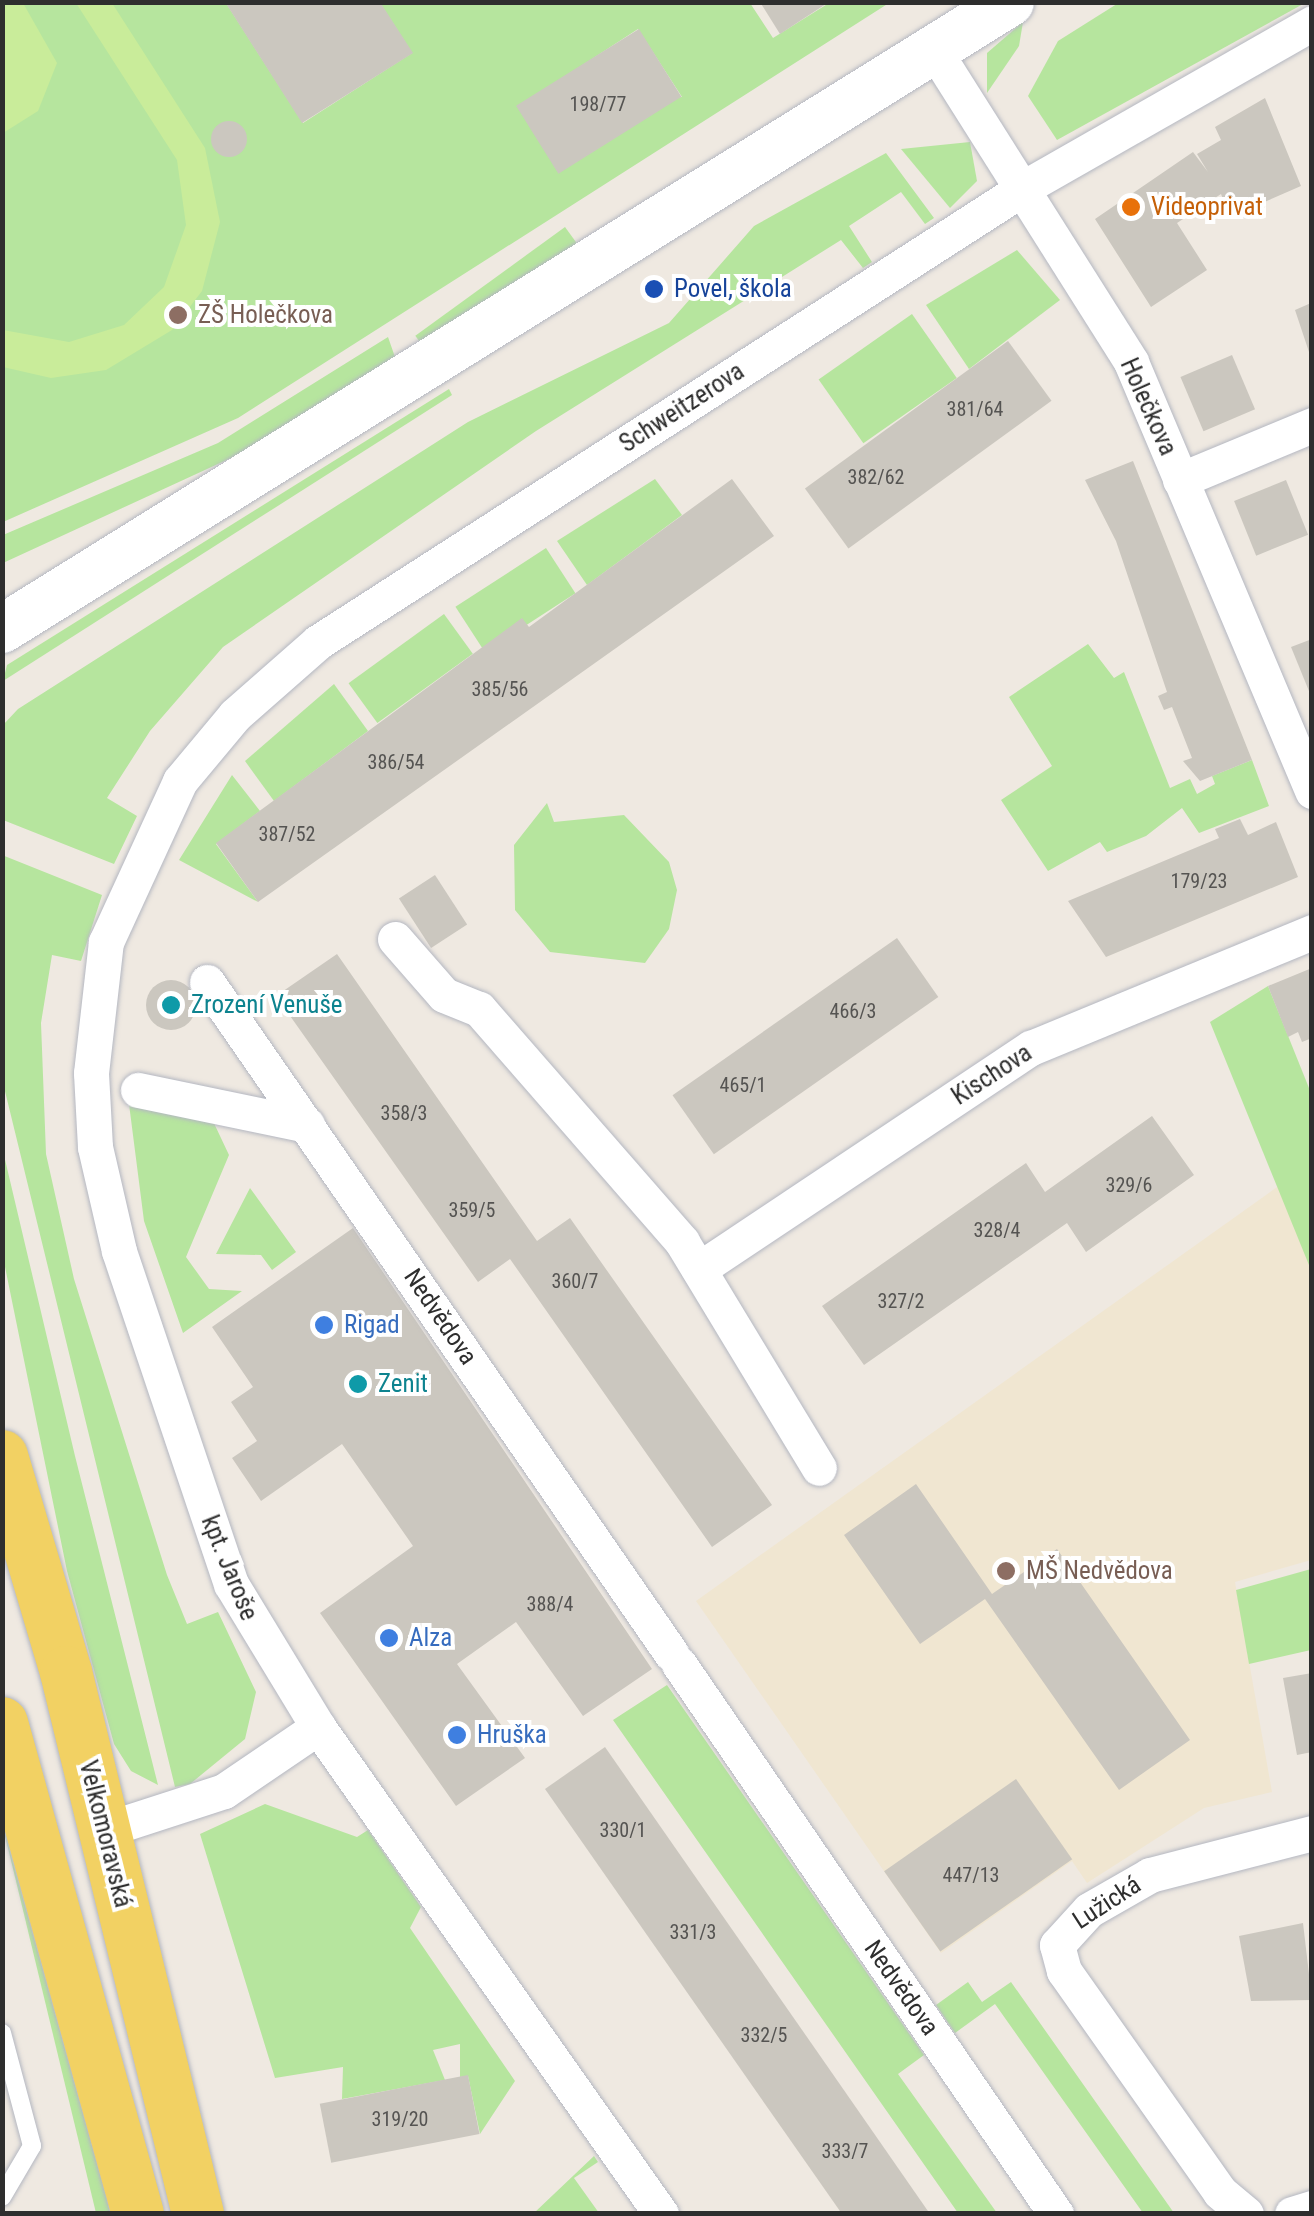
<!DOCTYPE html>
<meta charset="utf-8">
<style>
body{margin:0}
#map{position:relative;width:1314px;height:2216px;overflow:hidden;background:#efe9e1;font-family:"Roboto Condensed",sans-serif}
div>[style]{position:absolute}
.education>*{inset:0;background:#f0e6d1}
.green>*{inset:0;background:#b6e59e;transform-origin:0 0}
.pitch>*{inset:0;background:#c9ec9a}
.building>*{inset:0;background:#cbc7bf;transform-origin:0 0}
.round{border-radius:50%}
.roads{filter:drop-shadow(0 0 2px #b4b7c1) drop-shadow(0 0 2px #b4b7c1)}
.lane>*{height:18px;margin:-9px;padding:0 9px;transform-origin:9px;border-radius:9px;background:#fff}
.street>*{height:35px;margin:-17.5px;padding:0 17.5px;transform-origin:17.5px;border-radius:17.5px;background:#fff}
.secondary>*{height:48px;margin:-24px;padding:0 24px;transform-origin:24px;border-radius:24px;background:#fff}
.primary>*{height:52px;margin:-26px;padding:0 26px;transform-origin:26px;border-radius:26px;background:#f2d163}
.dots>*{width:28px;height:28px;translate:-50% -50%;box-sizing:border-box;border:5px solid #fff;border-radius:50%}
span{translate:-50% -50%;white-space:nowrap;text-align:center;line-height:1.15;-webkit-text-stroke:8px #fff;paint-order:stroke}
.number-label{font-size:20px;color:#555452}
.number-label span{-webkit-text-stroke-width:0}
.food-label{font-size:25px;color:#c56008}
.left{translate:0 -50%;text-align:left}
.transit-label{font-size:25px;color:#164399}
.education-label{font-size:25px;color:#785e54}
.street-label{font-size:25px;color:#2e2e2e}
.culture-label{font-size:25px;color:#0d838f}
.shop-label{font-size:25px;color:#366cbe}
.frame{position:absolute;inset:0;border:5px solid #2e2e2e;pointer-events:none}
</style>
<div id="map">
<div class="education">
<div style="clip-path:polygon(1280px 1185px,1311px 1270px,1311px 1560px,1235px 1582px,1272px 1792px,1204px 1808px,1087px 1883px,1072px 1861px,941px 1953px,696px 1601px)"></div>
</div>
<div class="green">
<div style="clip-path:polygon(1120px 2px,1305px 2px,1305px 3px,1057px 140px,1028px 96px,1058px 41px)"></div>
<div style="clip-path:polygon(evenodd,3px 3px,226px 3px,303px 123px,412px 53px,380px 3px,750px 3px,773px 38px,829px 3px,889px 3px,238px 418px,3px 522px,3px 3px,638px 29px,682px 97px,518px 107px,638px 29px)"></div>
<div style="clip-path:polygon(1023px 22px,1019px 46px,987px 93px,987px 53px)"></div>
<div style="clip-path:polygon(970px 142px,977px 181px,950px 208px,901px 149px)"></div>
<div style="clip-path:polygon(886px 153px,934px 218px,925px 224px,901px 192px,849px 226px,872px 262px,863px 268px,841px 240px,536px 431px,223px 647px,150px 731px,107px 798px,137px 816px,114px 864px,3px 820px,3px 725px,18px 709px,468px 422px,669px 323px,754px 226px)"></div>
<div style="left:565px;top:227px;width:22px;height:185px;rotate:54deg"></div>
<div style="clip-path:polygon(1017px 250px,1060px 300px,969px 369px,926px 305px)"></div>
<div style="left:912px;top:314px;width:78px;height:114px;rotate:55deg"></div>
<div style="clip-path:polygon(388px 337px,395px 357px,257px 446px,3px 563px,3px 535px,218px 443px)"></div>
<div style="clip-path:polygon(449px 389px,452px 395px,3px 681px,7px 665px)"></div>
<div style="clip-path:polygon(655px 479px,682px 515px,587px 585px,557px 541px)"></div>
<div style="left:546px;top:548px;width:54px;height:108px;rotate:57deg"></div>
<div style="left:444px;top:614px;width:49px;height:118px;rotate:54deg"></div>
<div style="clip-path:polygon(1088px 644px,1114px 678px,1124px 672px,1170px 788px,1190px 779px,1197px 794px,1215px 784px,1212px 776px,1252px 760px,1269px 806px,1199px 833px,1182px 808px,1146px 836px,1107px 852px,1100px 842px,1048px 871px,1001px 800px,1052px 766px,1009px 697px)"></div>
<div style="clip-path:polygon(334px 684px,368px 731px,274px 801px,245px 761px)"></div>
<div style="clip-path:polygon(232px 775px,260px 811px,216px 844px,258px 902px,179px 860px)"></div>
<div style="clip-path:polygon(547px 803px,554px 822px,624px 815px,669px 862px,677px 890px,669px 929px,645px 963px,550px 952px,515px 910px,514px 845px)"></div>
<div style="clip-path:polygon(2px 855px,102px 895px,81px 961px,52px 955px,41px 1023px,46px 1154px,74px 1279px,167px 1575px,187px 1624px,218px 1612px,256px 1692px,245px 1739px,190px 1784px,175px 1787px,3px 1083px)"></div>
<div style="clip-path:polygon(1268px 986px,1311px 1093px,1311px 1270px,1210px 1022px)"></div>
<div style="clip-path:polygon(129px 1104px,212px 1119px,229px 1155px,186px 1257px,209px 1289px,242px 1291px,183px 1333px,144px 1221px)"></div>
<div style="clip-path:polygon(3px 1151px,75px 1456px,158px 1785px,131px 1771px,114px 1744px,67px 1571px,3px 1257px)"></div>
<div style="clip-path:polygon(250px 1188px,296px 1252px,272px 1270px,261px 1255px,216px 1254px)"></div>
<div style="clip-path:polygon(1311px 1569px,1311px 1650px,1249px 1664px,1236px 1590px)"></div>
<div style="clip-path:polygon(667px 1685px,924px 2055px,898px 2074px,997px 2213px,958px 2213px,613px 1720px)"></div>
<div style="clip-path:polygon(265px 1804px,357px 1837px,368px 1830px,421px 1907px,410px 1928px,515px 2081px,480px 2134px,468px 2076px,460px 2077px,460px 2044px,433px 2050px,445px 2080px,342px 2099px,343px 2067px,275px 2078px,200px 1834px)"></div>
<div style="clip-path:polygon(2px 1823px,107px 2200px,110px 2213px,96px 2213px)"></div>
<div style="clip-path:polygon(968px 1982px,982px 2002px,1011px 1982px,1174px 2213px,1143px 2213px,995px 2004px,955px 2033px,936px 2005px)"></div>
<div style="clip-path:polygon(594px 2156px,598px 2162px,574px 2178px,599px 2213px,534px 2213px)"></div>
</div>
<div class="pitch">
<div style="clip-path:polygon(3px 2px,23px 3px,57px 63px,38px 111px,3px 133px)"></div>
<div style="clip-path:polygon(76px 3px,112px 3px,205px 148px,220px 222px,202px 291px,172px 330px,106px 370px,51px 378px,3px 367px,3px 330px,69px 342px,124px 325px,164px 287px,186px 225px,177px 160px)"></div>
</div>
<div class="building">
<div style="clip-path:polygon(225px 2px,380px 2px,413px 53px,302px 123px)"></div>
<div style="clip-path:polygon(760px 2px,829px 2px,780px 34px)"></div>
<div style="left:639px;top:29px;width:80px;height:145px;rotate:58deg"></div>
<div style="clip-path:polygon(1265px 98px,1301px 186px,1230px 217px,1221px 194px,1177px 223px,1207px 270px,1151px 307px,1095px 219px,1193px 152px,1208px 172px,1197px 154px,1221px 140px,1215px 127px)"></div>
<div class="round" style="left:211px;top:121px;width:36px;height:36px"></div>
<div style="clip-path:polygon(1311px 303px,1311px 358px,1295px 310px)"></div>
<div style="left:1008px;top:341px;width:74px;height:251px;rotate:54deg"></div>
<div style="left:1232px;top:355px;width:59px;height:56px;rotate:67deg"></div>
<div style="clip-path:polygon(1133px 461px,1252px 760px,1200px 781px,1183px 761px,1192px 758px,1172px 707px,1164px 710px,1158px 696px,1167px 692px,1116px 541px,1085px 480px)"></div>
<div style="clip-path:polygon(732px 479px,774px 536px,258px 902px,216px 843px,522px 618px,529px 627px)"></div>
<div style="left:1286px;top:480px;width:59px;height:56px;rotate:68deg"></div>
<div style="clip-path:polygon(1312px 639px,1312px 696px,1311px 696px,1291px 647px)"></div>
<div style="clip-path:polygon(1240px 819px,1248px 835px,1276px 822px,1298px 877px,1106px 957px,1068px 901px,1219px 838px,1215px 829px)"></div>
<div style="left:435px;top:875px;width:59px;height:43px;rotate:57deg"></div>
<div style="left:897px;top:938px;width:72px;height:274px;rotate:55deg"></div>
<div style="clip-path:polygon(337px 954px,537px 1241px,570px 1218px,772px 1505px,712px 1547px,510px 1259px,478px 1282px,276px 996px)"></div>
<div style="clip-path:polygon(1312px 968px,1312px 1038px,1302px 1042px,1298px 1032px,1288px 1037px,1268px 986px)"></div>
<div class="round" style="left:146px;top:980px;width:50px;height:50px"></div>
<div style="clip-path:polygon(1152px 1116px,1194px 1175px,1086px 1252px,1067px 1223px,864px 1365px,822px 1306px,1026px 1163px,1045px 1192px)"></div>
<div style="clip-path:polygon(353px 1228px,652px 1669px,583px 1716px,516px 1622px,457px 1664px,525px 1758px,456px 1806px,320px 1613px,413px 1546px,342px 1444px,261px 1501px,232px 1458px,257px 1441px,231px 1402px,253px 1387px,212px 1327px)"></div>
<div style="clip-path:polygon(916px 1484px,992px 1594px,1057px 1549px,1190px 1740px,1119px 1790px,985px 1599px,920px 1644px,844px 1535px)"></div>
<div style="clip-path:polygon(1312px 1673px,1312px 1752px,1297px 1755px,1283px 1678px)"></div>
<div style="clip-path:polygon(605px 1747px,823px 2060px,930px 2214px,842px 2214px,772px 2114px,545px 1789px)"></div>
<div style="left:1016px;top:1779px;width:98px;height:161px;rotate:55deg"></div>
<div style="clip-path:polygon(1303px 1923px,1312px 2000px,1251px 2001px,1239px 1936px)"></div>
<div style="left:468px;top:2075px;width:60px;height:151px;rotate:79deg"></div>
</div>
<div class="roads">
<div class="lane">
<div style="left:2px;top:2033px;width:117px;rotate:75.1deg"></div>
<div style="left:32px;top:2146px;width:59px;rotate:120.5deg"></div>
</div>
<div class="street">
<div style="left:934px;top:50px;width:369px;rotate:57.7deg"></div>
<div style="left:1131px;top:362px;width:466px;rotate:67.1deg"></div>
<div style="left:1180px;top:480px;width:143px;rotate:-22.6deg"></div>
<div style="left:395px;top:939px;width:74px;rotate:48.8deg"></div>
<div style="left:444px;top:995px;width:38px;rotate:22deg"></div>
<div style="left:479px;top:1009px;width:309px;rotate:48.9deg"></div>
<div style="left:682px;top:1242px;width:264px;rotate:58.8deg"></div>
<div style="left:207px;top:982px;width:816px;rotate:55.34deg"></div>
<div style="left:138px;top:1090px;width:173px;rotate:11.7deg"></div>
<div style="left:699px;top:1269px;width:399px;rotate:-33.7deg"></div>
<div style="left:1031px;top:1048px;width:304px;rotate:-22.4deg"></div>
<div style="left:679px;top:1664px;width:667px;rotate:55.57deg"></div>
<div style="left:104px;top:1830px;width:126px;rotate:-18deg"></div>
<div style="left:224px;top:1791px;width:114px;rotate:-34.2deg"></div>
<div style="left:661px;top:2214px;width:596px;rotate:-125.16deg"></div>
<div style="left:318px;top:1727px;width:167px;rotate:-121.3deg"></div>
<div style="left:231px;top:1584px;width:351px;rotate:-108.6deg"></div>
<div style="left:119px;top:1251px;width:107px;rotate:-103deg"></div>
<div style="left:95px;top:1147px;width:74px;rotate:-93.1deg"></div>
<div style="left:91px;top:1073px;width:132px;rotate:-83.5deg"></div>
<div style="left:106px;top:942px;width:177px;rotate:-65.3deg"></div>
<div style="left:180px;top:781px;width:86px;rotate:-50.2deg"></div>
<div style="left:235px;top:715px;width:111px;rotate:-41.3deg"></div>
<div style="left:318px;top:642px;width:841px;rotate:-32.76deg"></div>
<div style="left:1025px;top:187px;width:331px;rotate:-29.7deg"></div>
<div style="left:1246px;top:2214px;width:34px;rotate:-140deg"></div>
<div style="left:1220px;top:2192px;width:271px;rotate:-125.2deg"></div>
<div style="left:1064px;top:1971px;width:27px;rotate:-105deg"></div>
<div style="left:1057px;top:1945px;width:47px;rotate:-47.6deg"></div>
<div style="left:1089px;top:1910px;width:70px;rotate:-29.8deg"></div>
<div style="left:1150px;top:1875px;width:167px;rotate:-14.5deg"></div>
<div style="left:1292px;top:2214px;width:21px;rotate:-17deg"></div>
</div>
<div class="secondary">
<div style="left:2px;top:629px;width:1187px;rotate:-31.88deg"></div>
</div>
<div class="primary">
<div style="left:2px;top:1456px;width:225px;rotate:73.5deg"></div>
<div style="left:66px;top:1672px;width:558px;rotate:76.31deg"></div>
<div style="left:2px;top:1723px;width:509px;rotate:74.52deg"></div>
</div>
</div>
<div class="dots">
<div style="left:1131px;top:207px;background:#e8710a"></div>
<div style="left:654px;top:289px;background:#1a4fb4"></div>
<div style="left:178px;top:315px;background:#8d6e63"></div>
<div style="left:171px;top:1005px;background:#0f9aa8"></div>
<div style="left:324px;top:1325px;background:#3f7fe0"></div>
<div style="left:358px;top:1384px;background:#0f9aa8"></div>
<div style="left:1006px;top:1571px;background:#8d6e63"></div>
<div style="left:389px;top:1638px;background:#3f7fe0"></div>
<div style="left:457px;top:1735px;background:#3f7fe0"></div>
</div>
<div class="number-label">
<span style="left:598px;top:104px">198/77</span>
<span style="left:975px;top:409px">381/64</span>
<span style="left:876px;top:477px">382/62</span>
<span style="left:500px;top:689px">385/56</span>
<span style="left:396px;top:762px">386/54</span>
<span style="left:287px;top:834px">387/52</span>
<span style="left:1199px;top:881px">179/23</span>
<span style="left:853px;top:1011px">466/3</span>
<span style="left:743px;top:1085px">465/1</span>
<span style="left:404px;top:1113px">358/3</span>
<span style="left:1129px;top:1185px">329/6</span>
<span style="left:472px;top:1210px">359/5</span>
<span style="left:997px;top:1230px">328/4</span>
<span style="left:575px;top:1281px">360/7</span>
<span style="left:901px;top:1301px">327/2</span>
<span style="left:550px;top:1604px">388/4</span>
<span style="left:623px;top:1830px">330/1</span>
<span style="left:971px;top:1875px">447/13</span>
<span style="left:693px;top:1932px">331/3</span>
<span style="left:764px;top:2035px">332/5</span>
<span style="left:400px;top:2119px">319/20</span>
<span style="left:845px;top:2151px">333/7</span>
</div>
<div class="food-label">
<span class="left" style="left:1151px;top:207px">Videoprivat</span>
</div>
<div class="transit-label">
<span class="left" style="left:674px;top:289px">Povel, škola</span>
</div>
<div class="education-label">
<span class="left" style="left:198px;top:315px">ZŠ Holečkova</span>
<span class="left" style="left:1026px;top:1571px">MŠ Nedvědova</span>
</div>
<div class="street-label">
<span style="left:1148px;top:407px;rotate:66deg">Holečkova</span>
<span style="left:682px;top:408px;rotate:-33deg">Schweitzerova</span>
<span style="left:992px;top:1075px;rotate:-33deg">Kischova</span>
<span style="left:440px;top:1317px;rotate:56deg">Nedvědova</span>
<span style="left:229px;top:1568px;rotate:68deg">kpt. Jaroše</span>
<span style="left:105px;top:1834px;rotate:76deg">Velkomoravská</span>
<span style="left:1107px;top:1903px;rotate:-33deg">Lužická</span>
<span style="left:901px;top:1988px;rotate:55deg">Nedvědova</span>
</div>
<div class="culture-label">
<span class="left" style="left:191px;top:1005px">Zrození Venuše</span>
<span class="left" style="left:378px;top:1384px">Zenit</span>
</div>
<div class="shop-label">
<span class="left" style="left:344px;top:1325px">Rigad</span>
<span class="left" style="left:409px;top:1638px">Alza</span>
<span class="left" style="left:477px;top:1735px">Hruška</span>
</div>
<div class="frame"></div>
</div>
